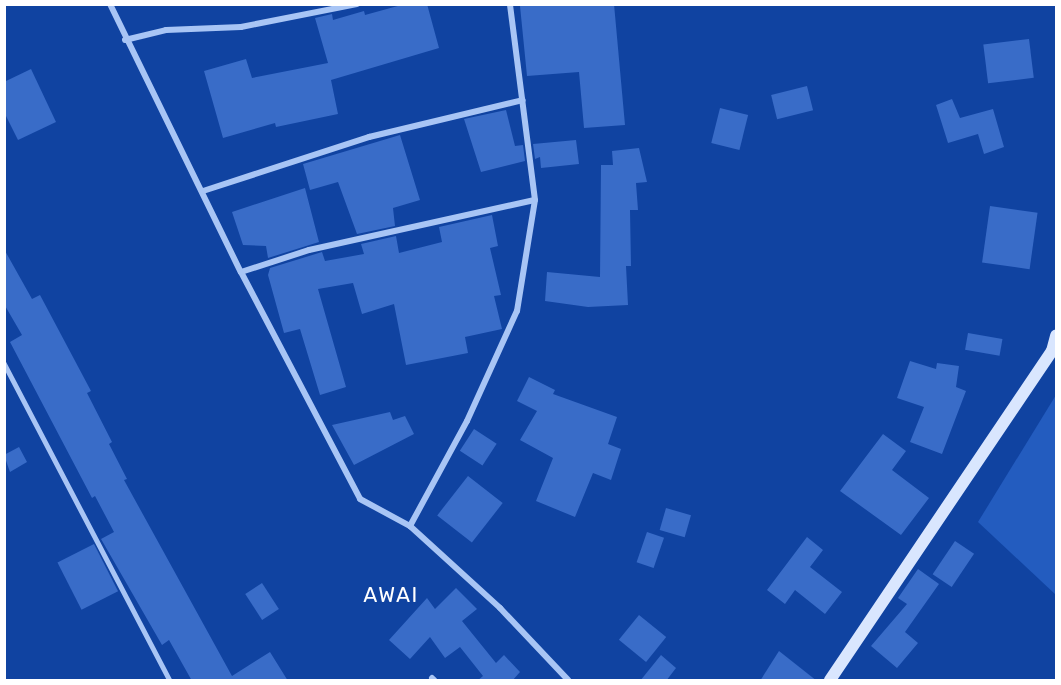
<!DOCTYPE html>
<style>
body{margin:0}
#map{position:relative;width:1061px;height:685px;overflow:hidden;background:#1043a1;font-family:Rubik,sans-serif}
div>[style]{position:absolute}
.green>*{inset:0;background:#235cbf}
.building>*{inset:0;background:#396cc8;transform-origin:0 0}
.service>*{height:4.5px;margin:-2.25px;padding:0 2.25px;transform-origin:2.25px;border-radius:2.25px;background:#a8c5f5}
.minor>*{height:6px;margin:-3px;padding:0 3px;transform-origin:3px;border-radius:3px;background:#a8c5f5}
.secondary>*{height:12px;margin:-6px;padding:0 6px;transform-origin:6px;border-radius:6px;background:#d9e6fe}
span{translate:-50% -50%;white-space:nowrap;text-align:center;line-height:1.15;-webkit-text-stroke:4.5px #1043a1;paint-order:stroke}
.quarter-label{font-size:21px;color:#fff;letter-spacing:1.5px}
.frame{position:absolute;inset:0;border:6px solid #fff;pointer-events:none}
</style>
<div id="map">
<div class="green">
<div style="clip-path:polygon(1056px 395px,1056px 595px,978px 522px)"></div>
</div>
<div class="building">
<div style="clip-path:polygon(405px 4px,427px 4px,439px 48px,331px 80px,338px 114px,276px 127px,275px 123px,223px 138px,204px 71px,246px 59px,252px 78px,328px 63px,315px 18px,332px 14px,333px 20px,364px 11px,365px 15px)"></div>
<div style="clip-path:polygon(614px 4px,625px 125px,584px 128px,579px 72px,527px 76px,520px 6px)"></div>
<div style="left:1029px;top:39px;width:39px;height:46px;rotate:83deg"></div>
<div style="clip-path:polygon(31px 69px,56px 122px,18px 140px,4px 112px,4px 82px)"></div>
<div style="left:807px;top:86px;width:25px;height:37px;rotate:76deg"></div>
<div style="clip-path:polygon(952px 99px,960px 118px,993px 109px,1004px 147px,984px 154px,978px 134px,948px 143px,936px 105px)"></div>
<div style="left:720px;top:108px;width:29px;height:36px;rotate:14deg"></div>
<div style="clip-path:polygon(506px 110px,515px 146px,523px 145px,525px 161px,481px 172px,464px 119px)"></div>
<div style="clip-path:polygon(400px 135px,420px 200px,393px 208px,395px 226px,357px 234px,338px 182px,310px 190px,303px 164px)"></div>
<div style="clip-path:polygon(576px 140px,579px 164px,541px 168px,540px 157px,535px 159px,533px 144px)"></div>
<div style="clip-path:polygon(639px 148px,647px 182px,636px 183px,638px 210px,630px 210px,631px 266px,626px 266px,628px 305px,588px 307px,545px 301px,547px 272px,600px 277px,601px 165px,613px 165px,612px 151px)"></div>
<div style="clip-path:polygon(305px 188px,319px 242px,268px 258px,266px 246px,243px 245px,232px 212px)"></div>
<div style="left:990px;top:206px;width:48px;height:57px;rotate:8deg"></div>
<div style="clip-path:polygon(492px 215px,498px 246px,490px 248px,501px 295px,494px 296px,502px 329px,465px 337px,468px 353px,406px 365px,394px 304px,362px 314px,353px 283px,318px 289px,346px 387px,320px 395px,300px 329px,284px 333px,268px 275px,270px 268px,322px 252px,325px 261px,364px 254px,361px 244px,396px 236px,399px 253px,442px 242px,439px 227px)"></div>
<div style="clip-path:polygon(4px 249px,32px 299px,40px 295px,91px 391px,87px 393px,112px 442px,109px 444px,127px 479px,124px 480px,232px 676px,270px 652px,288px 681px,192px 681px,169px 640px,162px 645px,101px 539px,114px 532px,95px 496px,92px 498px,10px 342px,22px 335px,4px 304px)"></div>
<div style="left:968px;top:333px;width:35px;height:17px;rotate:10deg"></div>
<div style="clip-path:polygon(910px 361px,936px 369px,937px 363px,959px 366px,956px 387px,966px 391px,942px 454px,910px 442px,924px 407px,897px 398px)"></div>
<div style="clip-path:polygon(529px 377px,555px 390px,553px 394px,617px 417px,608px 444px,621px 449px,611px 480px,593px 473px,575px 517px,536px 501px,553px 458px,520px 440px,537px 411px,517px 401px)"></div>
<div style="clip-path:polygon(390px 412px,393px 420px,405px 416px,414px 434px,354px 465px,332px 425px)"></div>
<div style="left:474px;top:429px;width:27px;height:26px;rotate:33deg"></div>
<div style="clip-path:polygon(883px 434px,906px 451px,892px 470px,929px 498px,901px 535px,840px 491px)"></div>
<div style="clip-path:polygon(19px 447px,27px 462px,10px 472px,4px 455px)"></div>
<div style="left:468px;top:476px;width:44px;height:50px;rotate:38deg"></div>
<div style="left:666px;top:508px;width:26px;height:23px;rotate:16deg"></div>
<div style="left:647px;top:532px;width:18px;height:32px;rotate:19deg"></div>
<div style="clip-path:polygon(807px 537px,823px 550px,810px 567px,842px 592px,825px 614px,795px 590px,785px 604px,767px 590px)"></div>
<div style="left:955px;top:541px;width:23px;height:40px;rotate:34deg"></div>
<div style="left:94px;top:544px;width:53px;height:41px;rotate:63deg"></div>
<div style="clip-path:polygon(918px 569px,939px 584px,905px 632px,918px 643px,897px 668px,871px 646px,907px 604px,898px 598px)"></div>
<div style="left:262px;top:583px;width:31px;height:20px;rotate:57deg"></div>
<div style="clip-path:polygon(456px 588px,477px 609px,462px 621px,496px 663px,504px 655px,520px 672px,512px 681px,477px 681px,483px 676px,460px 647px,445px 658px,430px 637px,410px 659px,389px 640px,427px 598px,435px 609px)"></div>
<div style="left:639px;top:615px;width:35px;height:32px;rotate:39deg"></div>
<div style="clip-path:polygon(779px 651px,817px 681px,760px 681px)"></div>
<div style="clip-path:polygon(661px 655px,676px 668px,666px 681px,640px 681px)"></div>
</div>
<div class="service">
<div style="left:4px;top:363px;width:358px;rotate:62.4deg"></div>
</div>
<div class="minor">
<div style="left:110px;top:4px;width:298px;rotate:64deg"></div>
<div style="left:241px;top:272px;width:256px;rotate:62.3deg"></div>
<div style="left:360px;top:499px;width:57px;rotate:28.4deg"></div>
<div style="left:410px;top:526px;width:122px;rotate:42.3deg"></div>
<div style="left:500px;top:608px;width:99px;rotate:46.6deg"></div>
<div style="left:125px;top:40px;width:42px;rotate:-13.7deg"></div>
<div style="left:166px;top:30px;width:75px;rotate:-2.3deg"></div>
<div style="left:241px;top:27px;width:118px;rotate:-11.2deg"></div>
<div style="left:203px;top:191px;width:175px;rotate:-18deg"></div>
<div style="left:369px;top:137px;width:158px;rotate:-13.5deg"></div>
<div style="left:241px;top:272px;width:71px;rotate:-17.9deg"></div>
<div style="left:309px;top:250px;width:231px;rotate:-12.5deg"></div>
<div style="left:410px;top:526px;width:119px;rotate:-61.5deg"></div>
<div style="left:467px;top:421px;width:121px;rotate:-65.6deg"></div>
<div style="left:517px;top:311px;width:112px;rotate:-80.8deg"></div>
<div style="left:535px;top:200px;width:198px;rotate:-97.3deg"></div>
<div style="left:432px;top:678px;width:3px;rotate:45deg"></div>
</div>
<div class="secondary">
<div style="left:830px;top:680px;width:397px;rotate:-56deg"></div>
<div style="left:1052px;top:351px;width:16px;rotate:-75deg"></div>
</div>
<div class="quarter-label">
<span style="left:391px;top:595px">AWAI</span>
</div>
<div class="frame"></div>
</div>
